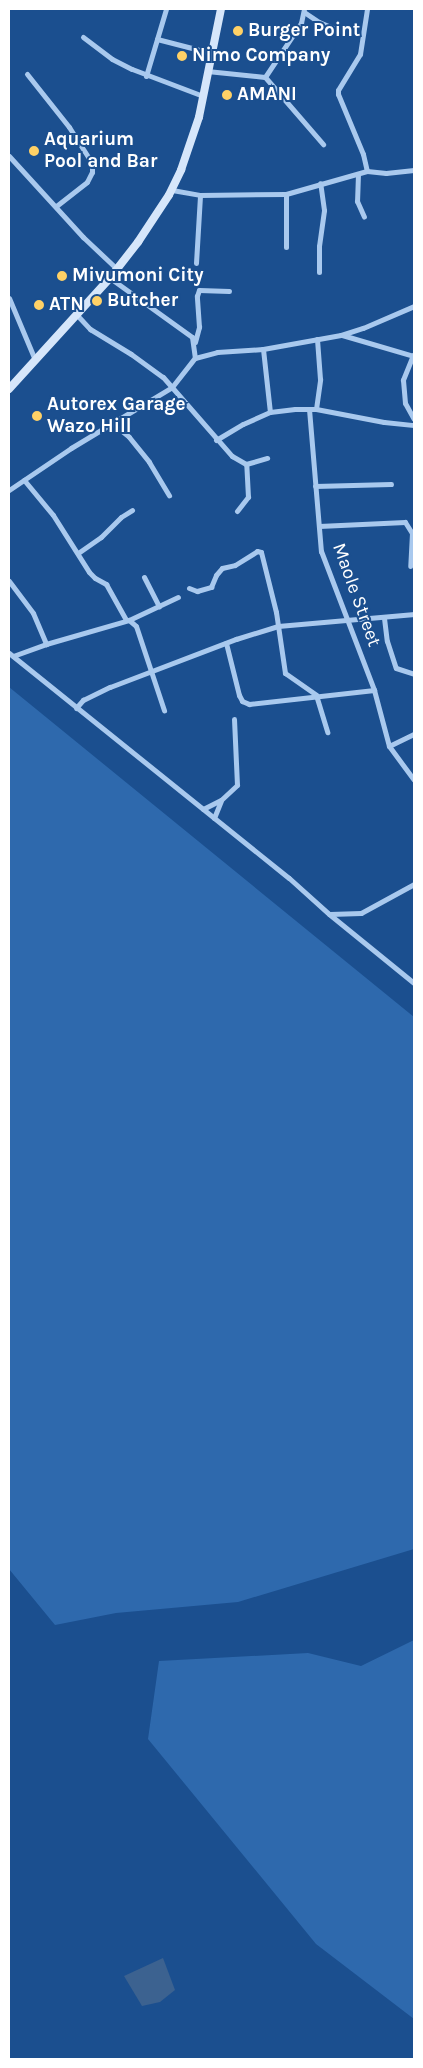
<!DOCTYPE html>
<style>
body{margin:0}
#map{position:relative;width:423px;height:2068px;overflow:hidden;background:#1b4f8f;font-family:Karla,sans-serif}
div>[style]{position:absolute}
.green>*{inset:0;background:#2e69ad}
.water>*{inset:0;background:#3c6290}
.minor>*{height:5px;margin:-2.5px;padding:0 2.5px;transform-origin:2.5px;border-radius:2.5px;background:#a9c9ee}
.secondary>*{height:8px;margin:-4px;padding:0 4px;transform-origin:4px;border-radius:4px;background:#d6e6fa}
.dots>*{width:14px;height:14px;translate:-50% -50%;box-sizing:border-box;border:2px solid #1b4f8f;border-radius:50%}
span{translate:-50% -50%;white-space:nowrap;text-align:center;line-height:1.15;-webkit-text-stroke:4px #1b4f8f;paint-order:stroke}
.poi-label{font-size:19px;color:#fff;font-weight:700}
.left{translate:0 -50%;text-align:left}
.street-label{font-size:19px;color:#fff}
.frame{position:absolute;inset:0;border:10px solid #fff;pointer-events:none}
</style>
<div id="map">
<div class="green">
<div style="clip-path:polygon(9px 687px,414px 1017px,414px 1549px,238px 1602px,116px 1613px,55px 1625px,9px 1569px)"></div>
<div style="clip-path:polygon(414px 1640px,414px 2019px,316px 1944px,148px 1739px,159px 1661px,308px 1653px,361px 1666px)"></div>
</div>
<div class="water">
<div style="clip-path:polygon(163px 1958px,175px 1990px,160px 2002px,142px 2006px,124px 1976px)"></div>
</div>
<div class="minor">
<div style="left:367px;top:9px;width:46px;rotate:98.8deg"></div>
<div style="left:360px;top:54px;width:42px;rotate:121.4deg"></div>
<div style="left:338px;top:90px;width:4px;rotate:90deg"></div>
<div style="left:338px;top:94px;width:65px;rotate:67.4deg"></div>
<div style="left:363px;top:154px;width:17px;rotate:77deg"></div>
<div style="left:304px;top:12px;width:18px;rotate:34deg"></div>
<div style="left:319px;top:22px;width:23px;rotate:23deg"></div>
<div style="left:83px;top:37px;width:36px;rotate:37deg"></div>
<div style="left:112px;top:59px;width:22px;rotate:27deg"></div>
<div style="left:132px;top:69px;width:76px;rotate:20.8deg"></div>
<div style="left:157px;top:39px;width:56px;rotate:14.5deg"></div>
<div style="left:207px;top:71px;width:58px;rotate:5.9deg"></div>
<div style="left:265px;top:77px;width:89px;rotate:49.1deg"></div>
<div style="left:27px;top:74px;width:68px;rotate:51.6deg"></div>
<div style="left:69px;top:127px;width:43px;rotate:57.4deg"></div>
<div style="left:92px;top:163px;width:9px;rotate:90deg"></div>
<div style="left:92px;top:172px;width:11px;rotate:117deg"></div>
<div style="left:87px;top:182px;width:39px;rotate:142deg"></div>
<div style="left:146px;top:76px;width:70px;rotate:-73.4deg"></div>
<div style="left:265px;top:77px;width:65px;rotate:-56.3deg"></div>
<div style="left:301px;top:23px;width:14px;rotate:-78deg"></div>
<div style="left:9px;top:156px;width:110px;rotate:47.6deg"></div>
<div style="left:83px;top:237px;width:47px;rotate:43.3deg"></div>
<div style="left:358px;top:174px;width:27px;rotate:92deg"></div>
<div style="left:357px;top:201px;width:17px;rotate:66deg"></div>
<div style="left:172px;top:190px;width:28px;rotate:10deg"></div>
<div style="left:200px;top:195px;width:86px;rotate:-0.7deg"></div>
<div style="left:286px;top:194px;width:84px;rotate:-15.9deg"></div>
<div style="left:367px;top:171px;width:19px;rotate:6deg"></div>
<div style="left:386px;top:173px;width:28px;rotate:-6deg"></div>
<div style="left:286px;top:194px;width:53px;rotate:90deg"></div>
<div style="left:196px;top:263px;width:68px;rotate:-86.6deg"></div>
<div style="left:319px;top:272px;width:26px;rotate:-90deg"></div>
<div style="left:319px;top:246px;width:36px;rotate:-82deg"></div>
<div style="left:324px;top:210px;width:27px;rotate:-98deg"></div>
<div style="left:110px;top:278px;width:101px;rotate:35.7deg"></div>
<div style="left:192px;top:337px;width:21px;rotate:82deg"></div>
<div style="left:9px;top:298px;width:67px;rotate:67.2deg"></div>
<div style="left:76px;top:314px;width:21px;rotate:47deg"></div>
<div style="left:90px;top:329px;width:48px;rotate:31.4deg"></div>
<div style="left:131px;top:354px;width:39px;rotate:36deg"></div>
<div style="left:163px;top:377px;width:105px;rotate:48.9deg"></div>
<div style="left:232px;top:456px;width:16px;rotate:30deg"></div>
<div style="left:246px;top:464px;width:22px;rotate:-16deg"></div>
<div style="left:342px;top:335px;width:75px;rotate:16.3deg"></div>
<div style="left:195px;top:342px;width:16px;rotate:-75deg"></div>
<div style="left:199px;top:327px;width:31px;rotate:-94deg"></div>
<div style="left:197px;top:296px;width:6px;rotate:-72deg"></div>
<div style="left:199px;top:290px;width:30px;rotate:2deg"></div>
<div style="left:263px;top:349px;width:63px;rotate:83.7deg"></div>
<div style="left:413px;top:355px;width:27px;rotate:112deg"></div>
<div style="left:403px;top:380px;width:23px;rotate:85deg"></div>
<div style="left:405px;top:403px;width:18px;rotate:61deg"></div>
<div style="left:309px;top:409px;width:143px;rotate:85.2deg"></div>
<div style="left:321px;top:551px;width:149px;rotate:69.1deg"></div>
<div style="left:374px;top:690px;width:58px;rotate:75deg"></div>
<div style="left:389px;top:746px;width:42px;rotate:53.7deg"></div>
<div style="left:316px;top:409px;width:30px;rotate:-82deg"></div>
<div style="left:320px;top:379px;width:40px;rotate:-94.3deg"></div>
<div style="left:112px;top:423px;width:22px;rotate:39deg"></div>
<div style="left:129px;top:437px;width:32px;rotate:51deg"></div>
<div style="left:149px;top:462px;width:39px;rotate:59deg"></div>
<div style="left:216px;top:440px;width:31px;rotate:-31deg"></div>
<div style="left:243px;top:424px;width:30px;rotate:-24deg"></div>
<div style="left:270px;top:412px;width:25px;rotate:-7deg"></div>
<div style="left:295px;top:409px;width:21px"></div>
<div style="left:316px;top:409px;width:69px;rotate:10.8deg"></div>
<div style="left:384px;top:422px;width:30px;rotate:6deg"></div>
<div style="left:24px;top:480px;width:45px;rotate:50.4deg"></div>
<div style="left:53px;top:515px;width:67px;rotate:57.7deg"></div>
<div style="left:89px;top:572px;width:8px;rotate:45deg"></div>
<div style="left:95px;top:578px;width:13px;rotate:29deg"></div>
<div style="left:106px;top:584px;width:41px;rotate:60.9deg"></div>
<div style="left:315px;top:486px;width:76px;rotate:-1.5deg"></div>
<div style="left:9px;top:490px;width:75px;rotate:-34.1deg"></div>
<div style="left:71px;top:448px;width:118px;rotate:-31.1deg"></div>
<div style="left:172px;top:387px;width:37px;rotate:-52deg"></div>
<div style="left:195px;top:358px;width:23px;rotate:-15deg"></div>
<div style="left:217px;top:352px;width:46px;rotate:-3.7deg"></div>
<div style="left:263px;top:349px;width:79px;rotate:-10.2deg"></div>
<div style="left:341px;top:335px;width:23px;rotate:-18deg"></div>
<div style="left:363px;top:328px;width:56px;rotate:-23.3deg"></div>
<div style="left:237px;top:511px;width:18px;rotate:-52deg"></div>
<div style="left:248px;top:497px;width:33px;rotate:-93deg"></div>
<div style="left:319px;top:526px;width:86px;rotate:-2.7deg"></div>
<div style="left:405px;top:522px;width:13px;rotate:58deg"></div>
<div style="left:412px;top:533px;width:33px;rotate:93deg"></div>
<div style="left:78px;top:553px;width:28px;rotate:-35deg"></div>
<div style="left:101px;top:537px;width:28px;rotate:-45deg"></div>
<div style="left:121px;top:517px;width:13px;rotate:-32deg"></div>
<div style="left:144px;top:577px;width:33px;rotate:63deg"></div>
<div style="left:9px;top:581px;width:40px;rotate:53deg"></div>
<div style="left:33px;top:613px;width:34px;rotate:67deg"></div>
<div style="left:189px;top:588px;width:9px;rotate:21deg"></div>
<div style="left:197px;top:591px;width:15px;rotate:-16deg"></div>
<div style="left:211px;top:587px;width:13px;rotate:-67deg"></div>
<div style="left:216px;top:575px;width:9px;rotate:-49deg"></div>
<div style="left:222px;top:568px;width:13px;rotate:-13deg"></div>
<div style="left:235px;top:565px;width:26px;rotate:-32deg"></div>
<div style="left:257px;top:551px;width:4px;rotate:14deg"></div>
<div style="left:261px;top:552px;width:62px;rotate:76deg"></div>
<div style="left:276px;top:612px;width:62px;rotate:81.6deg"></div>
<div style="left:285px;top:673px;width:38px;rotate:35deg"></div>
<div style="left:316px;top:695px;width:39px;rotate:73deg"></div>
<div style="left:384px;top:618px;width:23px;rotate:83deg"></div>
<div style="left:387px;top:641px;width:28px;rotate:72deg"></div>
<div style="left:396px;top:668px;width:19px;rotate:18deg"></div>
<div style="left:129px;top:620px;width:54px;rotate:-25.1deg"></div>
<div style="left:226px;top:643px;width:54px;rotate:76deg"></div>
<div style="left:239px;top:695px;width:7px;rotate:63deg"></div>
<div style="left:242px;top:701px;width:8px;rotate:23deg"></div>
<div style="left:249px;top:704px;width:126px;rotate:-6.4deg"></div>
<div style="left:9px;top:653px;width:359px;rotate:38.8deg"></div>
<div style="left:289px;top:878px;width:54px;rotate:42deg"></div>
<div style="left:329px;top:914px;width:109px;rotate:39.1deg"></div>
<div style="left:13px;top:656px;width:35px;rotate:-20deg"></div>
<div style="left:46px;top:644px;width:86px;rotate:-16.1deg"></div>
<div style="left:129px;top:620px;width:9px;rotate:41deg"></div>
<div style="left:136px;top:626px;width:89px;rotate:71.6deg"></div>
<div style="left:76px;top:708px;width:11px;rotate:-49deg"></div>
<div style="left:83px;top:700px;width:30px;rotate:-26deg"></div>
<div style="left:110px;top:687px;width:135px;rotate:-20.9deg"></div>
<div style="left:236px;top:639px;width:44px;rotate:-17.2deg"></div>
<div style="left:278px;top:626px;width:137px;rotate:-5deg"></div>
<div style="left:389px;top:746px;width:28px;rotate:-26deg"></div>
<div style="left:203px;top:809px;width:20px;rotate:-27deg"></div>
<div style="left:221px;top:800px;width:22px;rotate:-43deg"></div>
<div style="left:237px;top:785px;width:66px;rotate:-92.6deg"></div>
<div style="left:214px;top:818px;width:18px;rotate:-68deg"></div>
<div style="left:330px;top:914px;width:31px;rotate:-2deg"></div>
<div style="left:361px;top:913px;width:60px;rotate:-28.7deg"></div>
</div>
<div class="secondary">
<div style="left:9px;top:389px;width:150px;rotate:-47.7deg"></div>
<div style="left:110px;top:278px;width:46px;rotate:-52.1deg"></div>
<div style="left:138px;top:242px;width:56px;rotate:-56.6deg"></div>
<div style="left:169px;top:195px;width:28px;rotate:-64deg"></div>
<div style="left:181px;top:170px;width:56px;rotate:-71.2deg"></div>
<div style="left:199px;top:117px;width:110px;rotate:-78.5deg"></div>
</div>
<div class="dots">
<div style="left:238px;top:31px;background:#ffd166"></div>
<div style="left:182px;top:56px;background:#ffd166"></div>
<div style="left:227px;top:95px;background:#ffd166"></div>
<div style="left:34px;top:151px;background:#ffd166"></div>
<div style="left:62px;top:276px;background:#ffd166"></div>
<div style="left:97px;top:301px;background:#ffd166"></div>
<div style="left:39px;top:305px;background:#ffd166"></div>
<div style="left:37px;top:416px;background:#ffd166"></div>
</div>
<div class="poi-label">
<span class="left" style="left:248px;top:31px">Burger Point</span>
<span class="left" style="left:192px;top:56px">Nimo Company</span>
<span class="left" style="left:237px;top:95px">AMANI</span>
<span class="left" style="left:44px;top:151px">Aquarium<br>Pool and Bar</span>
<span class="left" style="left:72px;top:276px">Mivumoni City</span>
<span class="left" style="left:107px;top:301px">Butcher</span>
<span class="left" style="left:49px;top:305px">ATN</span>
<span class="left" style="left:47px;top:416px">Autorex Garage<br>Wazo Hill</span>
</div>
<div class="street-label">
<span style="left:356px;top:595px;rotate:70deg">Maole Street</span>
</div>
<div class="frame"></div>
</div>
